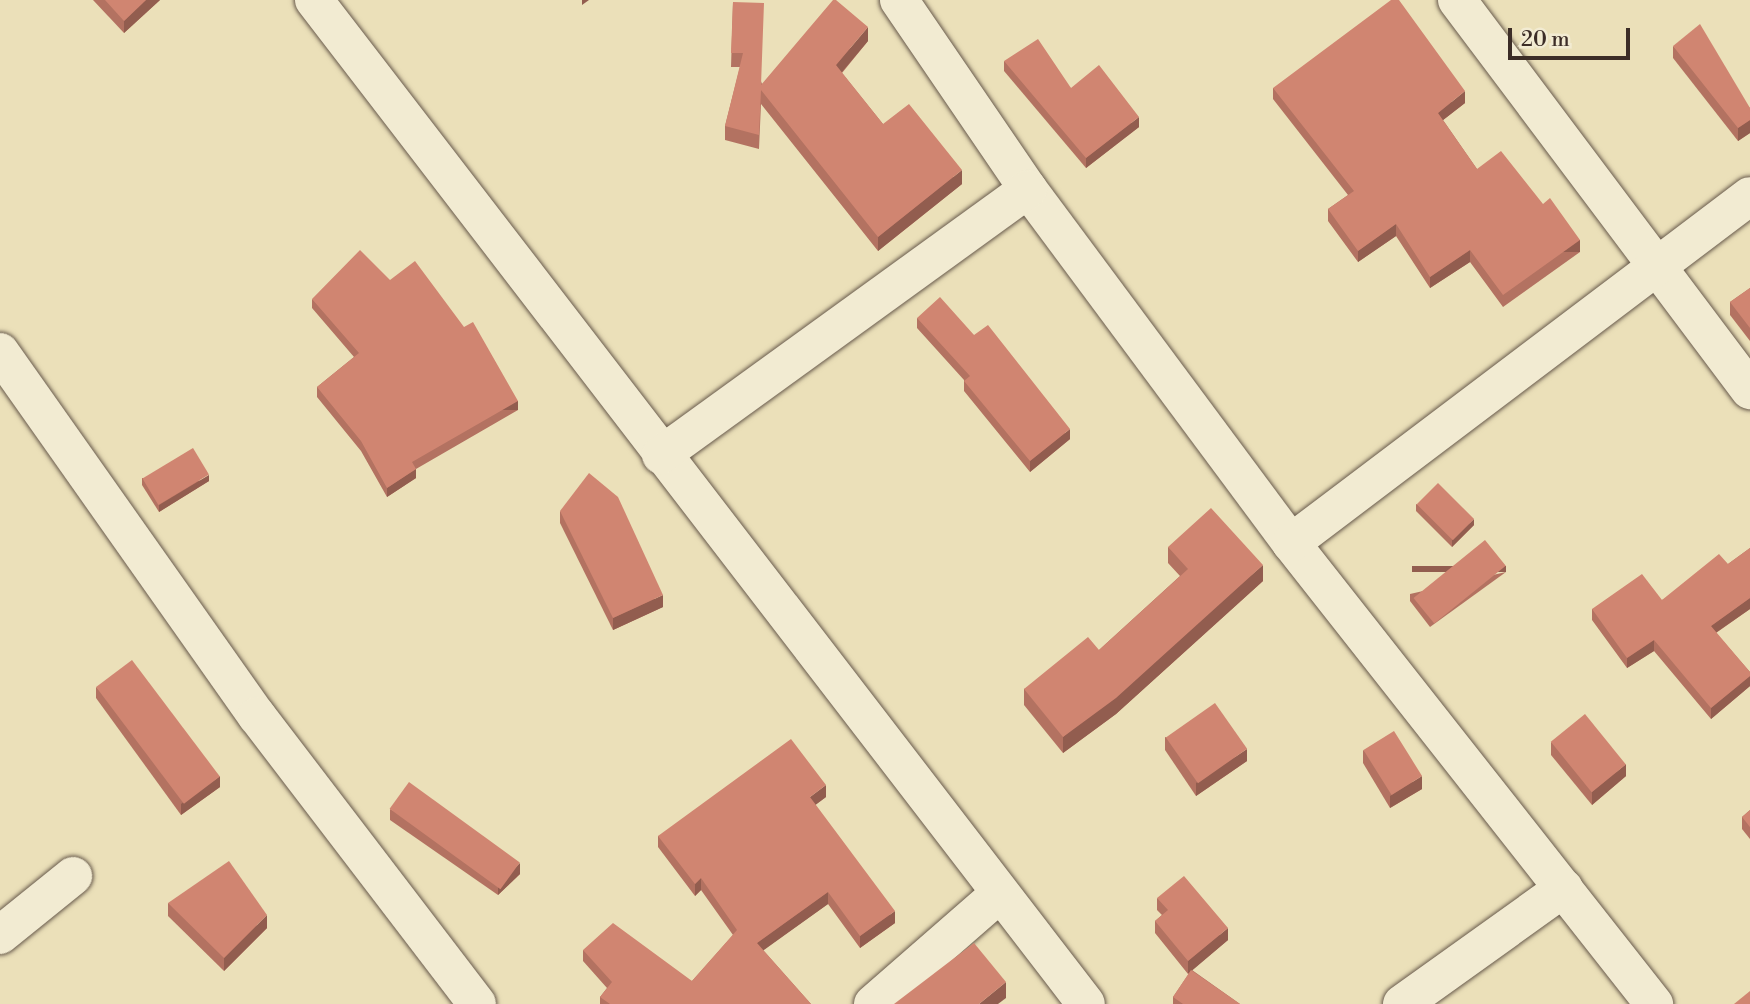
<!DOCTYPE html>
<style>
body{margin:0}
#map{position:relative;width:1750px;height:1004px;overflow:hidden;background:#ebe0b9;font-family:"Libre Bodoni",serif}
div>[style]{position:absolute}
.roads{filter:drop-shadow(0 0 2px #685a4c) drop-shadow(0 0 2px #685a4c)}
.street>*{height:38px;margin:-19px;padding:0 19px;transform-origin:19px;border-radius:19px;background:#f2ebd2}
.wall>*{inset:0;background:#b37261}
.shaded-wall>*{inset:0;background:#925d4f;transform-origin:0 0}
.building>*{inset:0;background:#d08571;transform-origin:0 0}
span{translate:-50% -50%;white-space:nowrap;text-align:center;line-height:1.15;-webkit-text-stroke:6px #f2ebd2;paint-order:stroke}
.scale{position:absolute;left:1508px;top:28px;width:122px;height:32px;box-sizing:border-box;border:4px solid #3c2d27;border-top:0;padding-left:9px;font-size:21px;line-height:24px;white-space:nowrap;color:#3c2d27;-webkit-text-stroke:5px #f2ebd2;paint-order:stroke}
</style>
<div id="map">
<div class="roads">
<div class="street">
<div style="left:314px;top:0;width:1266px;rotate:52.44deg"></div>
<div style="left:899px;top:0;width:229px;rotate:55.7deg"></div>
<div style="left:1028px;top:189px;width:441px;rotate:53.4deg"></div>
<div style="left:1291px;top:543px;width:587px;rotate:51.78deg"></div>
<div style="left:1457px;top:0;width:488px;rotate:53.1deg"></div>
<div style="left:0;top:352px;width:446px;rotate:54.8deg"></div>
<div style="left:257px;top:716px;width:362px;rotate:52.6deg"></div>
<div style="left:661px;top:455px;width:453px;rotate:-35.9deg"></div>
<div style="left:1291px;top:543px;width:575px;rotate:-37.09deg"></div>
<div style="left:0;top:935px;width:94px;rotate:-38.9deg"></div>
<div style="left:873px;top:1004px;width:167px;rotate:-41.1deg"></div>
<div style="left:1402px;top:1004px;width:199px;rotate:-35.6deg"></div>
</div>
</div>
<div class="wall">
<div style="clip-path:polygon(93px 0,160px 0,124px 33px)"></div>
<div style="clip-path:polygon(733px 2px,762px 84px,868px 41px,842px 73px,883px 124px,962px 184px,878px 251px,761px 104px,759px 149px,725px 140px,725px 126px,740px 67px,731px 67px)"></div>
<div style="clip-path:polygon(1673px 46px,1750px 108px,1750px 133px,1738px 141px,1673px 58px)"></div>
<div style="clip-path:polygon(1004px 61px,1071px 88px,1139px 127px,1086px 168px,1004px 71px)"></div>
<div style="clip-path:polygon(1273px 88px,1465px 103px,1443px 120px,1477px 169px,1580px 252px,1503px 307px,1470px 262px,1430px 288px,1396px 236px,1358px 262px,1328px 221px,1328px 209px,1348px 195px,1273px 99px)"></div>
<div style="clip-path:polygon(1750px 288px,1750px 341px,1730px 315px,1730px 302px)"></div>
<div style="clip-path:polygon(312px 299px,518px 410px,416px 469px,416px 478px,387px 497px,361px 451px,317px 397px,317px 387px,354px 357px,312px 308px)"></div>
<div style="clip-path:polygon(917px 318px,974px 335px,1070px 439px,1030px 472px,964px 391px,964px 380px,917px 328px)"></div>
<div style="clip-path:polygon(142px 478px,209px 481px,159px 512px,142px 485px)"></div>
<div style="clip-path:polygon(1416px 504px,1474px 525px,1452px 547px,1416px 511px)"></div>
<div style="clip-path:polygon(560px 511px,663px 607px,613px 630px,560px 523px)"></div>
<div style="clip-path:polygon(1168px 547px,1263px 581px,1116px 714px,1063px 753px,1024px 705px,1024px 689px,1099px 650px,1180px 576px,1168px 563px)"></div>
<div style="clip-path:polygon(1750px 548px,1750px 609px,1716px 633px,1750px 672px,1750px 686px,1711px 719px,1654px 651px,1627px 668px,1592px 620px,1592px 609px,1662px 600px,1728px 564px)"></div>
<div style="clip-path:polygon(1506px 572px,1430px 627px,1410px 601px,1410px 594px)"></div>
<div style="clip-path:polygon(96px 687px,220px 787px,181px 815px,96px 698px)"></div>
<div style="clip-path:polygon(1165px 737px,1247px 761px,1196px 796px,1165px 750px)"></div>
<div style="clip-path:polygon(1551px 742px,1626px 776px,1592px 805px,1551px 755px)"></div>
<div style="clip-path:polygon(1363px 750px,1422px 789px,1390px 808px,1363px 763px)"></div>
<div style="clip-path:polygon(826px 797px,815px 805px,895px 923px,860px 948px,828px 904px,763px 950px,811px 1004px,600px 1004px,600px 997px,607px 988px,583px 961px,583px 950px,692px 981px,733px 935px,701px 890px,695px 896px,658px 847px,658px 836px)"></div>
<div style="clip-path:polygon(390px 809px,520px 874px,498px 895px,390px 820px)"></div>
<div style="clip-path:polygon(1750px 810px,1750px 839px,1742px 829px,1742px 817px)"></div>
<div style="clip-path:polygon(1157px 898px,1228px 940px,1192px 970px,1240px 1004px,1173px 1004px,1173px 997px,1190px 972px,1188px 974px,1155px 933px,1155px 921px,1162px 915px,1157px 910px)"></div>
<div style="clip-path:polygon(168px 903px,267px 928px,224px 971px,168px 916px)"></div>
</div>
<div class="shaded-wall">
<div style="clip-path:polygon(146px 0,160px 0,124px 33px,124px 21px)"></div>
<div style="clip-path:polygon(582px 0,589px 0,582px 5px)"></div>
<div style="clip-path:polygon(868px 27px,868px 41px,836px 79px,836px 65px)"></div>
<div style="clip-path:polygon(1465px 91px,1465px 103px,1438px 124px,1438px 113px)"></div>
<div style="clip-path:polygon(1139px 117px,1139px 127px,1086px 168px,1086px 158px)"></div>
<div style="clip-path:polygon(1750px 120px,1750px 133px,1738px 141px,1738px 128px)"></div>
<div style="clip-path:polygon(962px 170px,962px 184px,878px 251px,878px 237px)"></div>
<div style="clip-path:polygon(1396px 224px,1396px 236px,1358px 262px,1358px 251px)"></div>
<div style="left:1580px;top:240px;width:12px;height:95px;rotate:90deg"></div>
<div style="clip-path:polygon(1470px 250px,1470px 262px,1430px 288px,1430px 277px)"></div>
<div style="left:518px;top:401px;width:9px;height:122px;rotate:90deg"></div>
<div style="clip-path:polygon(1070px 429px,1070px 439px,1030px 472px,1030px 461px)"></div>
<div style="clip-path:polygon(416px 469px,416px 478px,387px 497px,387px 488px)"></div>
<div style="clip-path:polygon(209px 475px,209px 481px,159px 512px,159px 505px)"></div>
<div style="clip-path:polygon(1474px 519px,1474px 525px,1452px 547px,1452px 540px)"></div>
<div style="clip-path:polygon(1263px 565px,1263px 581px,1116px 714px,1063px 753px,1063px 737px)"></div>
<div style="left:1506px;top:566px;width:6px;height:94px;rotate:90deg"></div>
<div style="clip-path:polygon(663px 595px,663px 607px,613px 630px,613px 618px)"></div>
<div style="clip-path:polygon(1750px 598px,1750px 609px,1711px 636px,1711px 626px)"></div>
<div style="clip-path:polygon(1654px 640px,1654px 651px,1627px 668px,1627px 658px)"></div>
<div style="clip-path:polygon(1750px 676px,1750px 686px,1711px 719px,1711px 708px)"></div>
<div style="clip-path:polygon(1247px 749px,1247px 761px,1196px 796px,1196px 783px)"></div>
<div style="clip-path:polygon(1626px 764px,1626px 776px,1592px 805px,1592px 792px)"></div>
<div style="clip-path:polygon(220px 776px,220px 787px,181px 815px,181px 804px)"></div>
<div style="clip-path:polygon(1422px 776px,1422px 789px,1390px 808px,1390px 796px)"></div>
<div style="clip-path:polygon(826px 785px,826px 797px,810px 809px,810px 797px)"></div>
<div style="clip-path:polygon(520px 863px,520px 874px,498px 895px,498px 884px)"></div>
<div style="clip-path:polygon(701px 878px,701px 890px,695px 896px,695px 884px)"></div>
<div style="clip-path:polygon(828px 892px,828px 904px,757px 955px,757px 943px)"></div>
<div style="clip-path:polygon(895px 911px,895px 923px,860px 948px,860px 936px)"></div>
<div style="clip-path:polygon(267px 915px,267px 928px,224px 971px,224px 958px)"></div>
<div style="clip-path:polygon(1228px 928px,1228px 940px,1188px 974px,1188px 961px)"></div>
<div style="clip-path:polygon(1006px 982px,1006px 998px,998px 1004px,979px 1004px)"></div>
</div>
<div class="building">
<div style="clip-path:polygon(105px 0,146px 0,124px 21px)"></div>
<div style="clip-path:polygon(833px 0,836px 0,868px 27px,836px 65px,883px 124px,909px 104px,962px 170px,878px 237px,761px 90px,759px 135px,725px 126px,743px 53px,731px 53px,733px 2px,764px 3px,761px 85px)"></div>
<div style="clip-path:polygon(1391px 0,1399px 0,1465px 91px,1438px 113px,1477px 169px,1501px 151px,1543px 204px,1550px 198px,1580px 240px,1503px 295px,1470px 250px,1430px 277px,1396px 224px,1358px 251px,1328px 209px,1354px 191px,1273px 88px)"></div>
<div style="clip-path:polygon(1700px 24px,1750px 108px,1750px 120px,1738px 128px,1673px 46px)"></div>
<div style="clip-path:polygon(1038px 39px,1071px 88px,1099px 65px,1139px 117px,1086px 158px,1004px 61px)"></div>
<div style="clip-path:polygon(360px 250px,390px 280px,415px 261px,464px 327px,473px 322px,518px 401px,412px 462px,416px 469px,387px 488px,361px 441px,317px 387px,359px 353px,312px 299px)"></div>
<div style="clip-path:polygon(1750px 288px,1750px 328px,1730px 302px)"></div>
<div style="clip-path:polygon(940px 297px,974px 335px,988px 325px,1070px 429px,1030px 461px,964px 381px,970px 376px,917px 318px)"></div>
<div style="left:193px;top:448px;width:31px;height:59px;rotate:59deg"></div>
<div style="clip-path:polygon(589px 473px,618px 497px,663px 595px,613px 618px,560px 511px)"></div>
<div style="left:1438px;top:483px;width:51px;height:30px;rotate:45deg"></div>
<div style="clip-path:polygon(1211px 508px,1263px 565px,1116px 698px,1063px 737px,1024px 689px,1088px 637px,1099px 650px,1188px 569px,1168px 547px)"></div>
<div style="left:1485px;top:540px;width:33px;height:92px;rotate:51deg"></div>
<div style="clip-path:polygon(1750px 548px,1750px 598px,1711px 626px,1750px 672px,1750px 676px,1711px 708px,1654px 640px,1627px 658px,1592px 609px,1642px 574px,1662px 600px,1719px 554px,1728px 564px)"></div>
<div style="left:132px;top:660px;width:146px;height:45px;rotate:53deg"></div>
<div style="left:1215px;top:703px;width:56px;height:60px;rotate:55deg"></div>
<div style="left:1585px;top:714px;width:65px;height:44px;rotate:51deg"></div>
<div style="left:1394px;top:731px;width:53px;height:36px;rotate:58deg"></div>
<div style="clip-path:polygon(791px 739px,826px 785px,810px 797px,895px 911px,860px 936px,828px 892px,757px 943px,811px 1004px,610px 1004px,600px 997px,612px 982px,583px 950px,613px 923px,692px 981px,737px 930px,701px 878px,695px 884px,658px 836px)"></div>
<div style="left:409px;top:782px;width:137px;height:33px;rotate:36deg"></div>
<div style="clip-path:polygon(1750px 810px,1750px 827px,1742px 817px)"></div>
<div style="clip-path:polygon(229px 861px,267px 915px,224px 958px,168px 903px)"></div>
<div style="clip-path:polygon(1184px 876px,1228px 928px,1188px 961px,1155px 921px,1168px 910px,1157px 898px)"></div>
<div style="clip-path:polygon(974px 943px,1006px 982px,979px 1004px,894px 1004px)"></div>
<div style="clip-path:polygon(1191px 970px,1240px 1004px,1183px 1004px,1173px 997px)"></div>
<div style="clip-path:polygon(1750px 991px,1750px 1004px,1734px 1004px)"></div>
</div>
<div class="scale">20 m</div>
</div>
